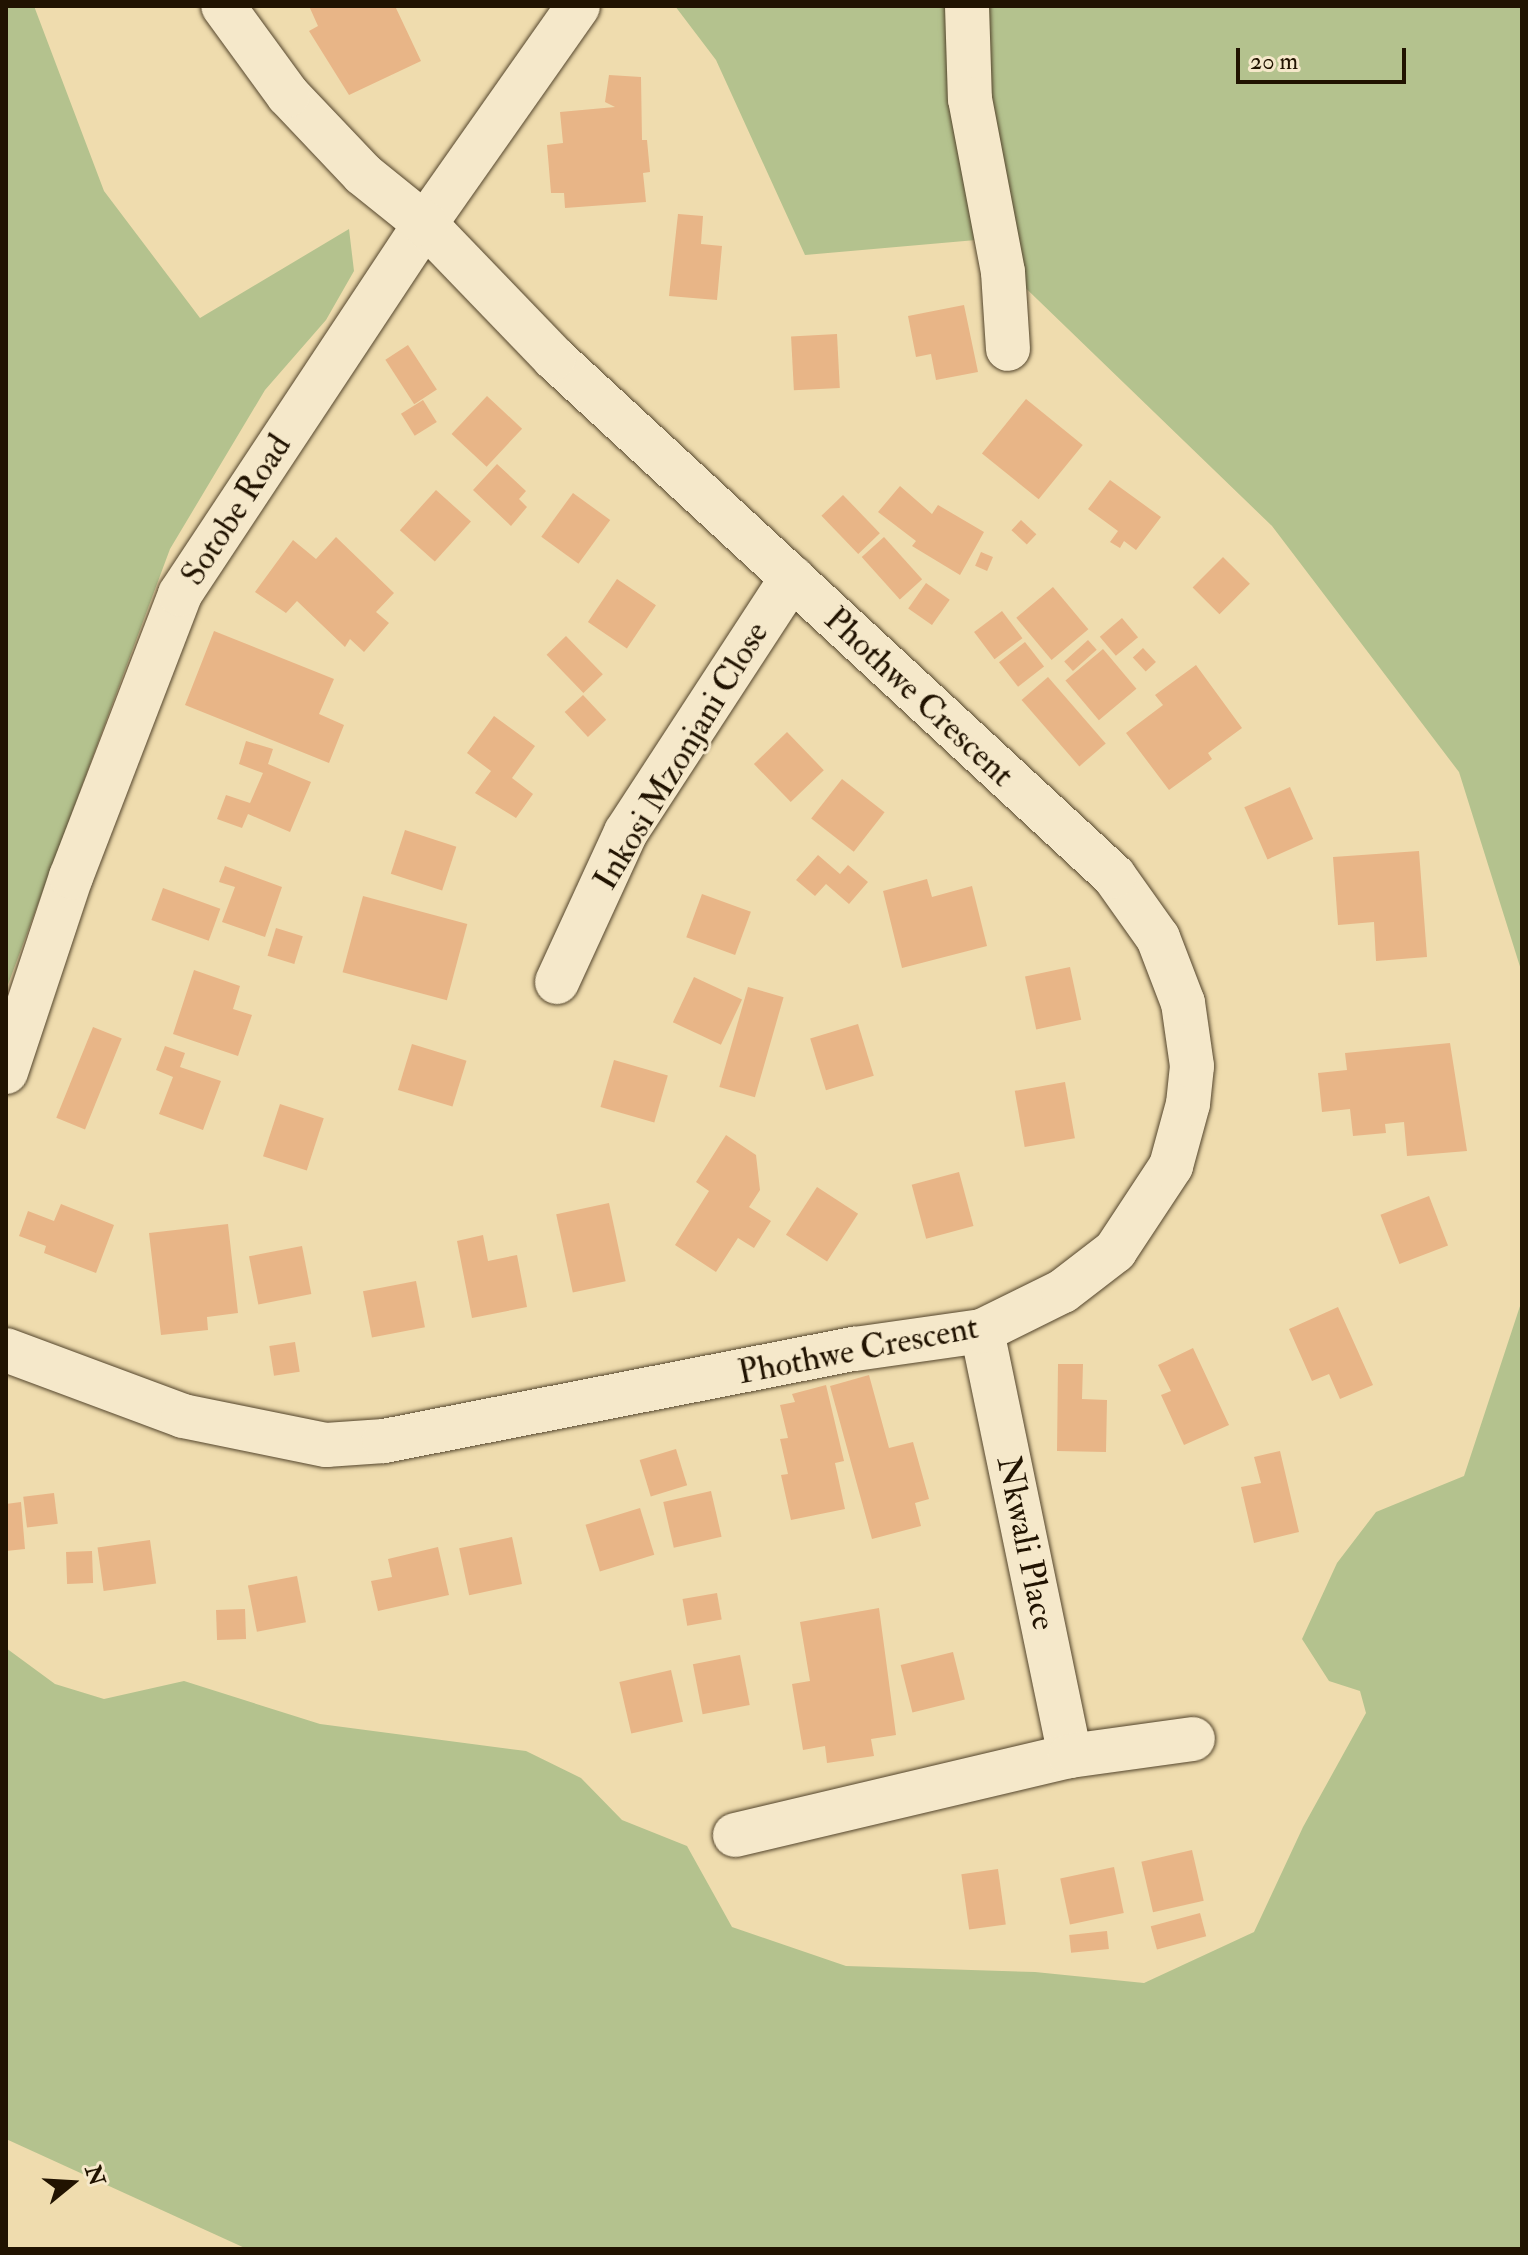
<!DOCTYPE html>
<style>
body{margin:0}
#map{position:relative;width:1528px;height:2255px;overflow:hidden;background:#efdcae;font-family:"IM FELL Double Pica",serif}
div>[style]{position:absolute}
.green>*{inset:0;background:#b4c28e}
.building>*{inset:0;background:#e8b587;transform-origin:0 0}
.roads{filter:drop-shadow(0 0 2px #54452c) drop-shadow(0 0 2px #54452c)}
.minor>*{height:44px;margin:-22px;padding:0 22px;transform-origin:22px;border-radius:22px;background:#f5e8ca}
span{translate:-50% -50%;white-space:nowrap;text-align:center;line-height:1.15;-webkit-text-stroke:6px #f5e8ca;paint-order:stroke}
.street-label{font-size:34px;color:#211301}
.frame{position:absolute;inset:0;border:8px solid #211301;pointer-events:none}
.north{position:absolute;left:32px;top:2143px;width:80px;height:80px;-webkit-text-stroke:6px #f5e8ca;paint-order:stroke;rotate:72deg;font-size:22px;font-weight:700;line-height:32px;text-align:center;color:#211301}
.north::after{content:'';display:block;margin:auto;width:28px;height:36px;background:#211301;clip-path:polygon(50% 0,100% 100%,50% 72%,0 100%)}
.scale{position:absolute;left:1236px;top:48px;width:170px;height:36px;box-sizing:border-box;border:4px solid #211301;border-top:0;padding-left:10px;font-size:24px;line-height:28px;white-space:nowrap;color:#211301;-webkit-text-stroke:6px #f5e8ca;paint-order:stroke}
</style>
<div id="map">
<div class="green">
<div style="clip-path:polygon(6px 6px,34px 6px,104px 191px,200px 318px,349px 229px,354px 271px,326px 320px,265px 390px,170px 549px,6px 990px)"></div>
<div style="clip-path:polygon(675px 6px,1522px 6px,1522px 973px,1459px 772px,1272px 526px,976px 240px,805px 255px,716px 60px)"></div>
<div style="clip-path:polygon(1522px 1300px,1522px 2249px,247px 2249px,6px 2139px,6px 1648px,55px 1684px,104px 1699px,184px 1681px,320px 1724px,526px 1751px,581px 1778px,622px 1820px,687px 1846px,732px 1927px,846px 1966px,1035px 1972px,1144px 1983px,1254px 1932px,1303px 1827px,1366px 1713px,1360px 1691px,1329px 1681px,1302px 1639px,1337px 1563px,1376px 1512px,1464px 1476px)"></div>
</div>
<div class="building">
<div style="clip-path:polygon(309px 6px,395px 6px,421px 61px,349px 95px,309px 31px,318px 26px)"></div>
<div style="clip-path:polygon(609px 75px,641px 77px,642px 140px,647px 140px,650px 172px,643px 173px,646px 202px,565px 208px,564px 193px,551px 193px,547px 145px,563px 143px,560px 112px,615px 107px,605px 102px)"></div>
<div style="clip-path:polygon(678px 214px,703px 216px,701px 244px,722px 246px,717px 300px,669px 296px)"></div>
<div style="clip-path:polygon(964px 305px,978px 372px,936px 380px,931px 354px,916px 357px,908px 316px)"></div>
<div style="left:837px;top:334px;width:54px;height:46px;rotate:87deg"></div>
<div style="left:408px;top:345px;width:53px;height:27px;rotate:57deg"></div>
<div style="left:487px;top:396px;width:48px;height:52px;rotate:43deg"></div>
<div style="left:1026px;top:399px;width:73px;height:70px;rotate:39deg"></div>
<div style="left:423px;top:400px;width:26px;height:26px;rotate:58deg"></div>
<div style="clip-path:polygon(497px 464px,526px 491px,519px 499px,527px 507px,511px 526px,473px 490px)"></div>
<div style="clip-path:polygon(1110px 480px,1161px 517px,1136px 550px,1124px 541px,1120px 548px,1110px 542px,1118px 531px,1088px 509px)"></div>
<div style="clip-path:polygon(900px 486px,932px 514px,938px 505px,984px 532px,960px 575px,912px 546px,916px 541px,878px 512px)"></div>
<div style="left:436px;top:490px;width:47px;height:54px;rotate:42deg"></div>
<div style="left:573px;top:493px;width:46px;height:54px;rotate:36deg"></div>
<div style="left:843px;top:495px;width:53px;height:30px;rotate:46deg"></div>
<div style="left:1021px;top:520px;width:21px;height:14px;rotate:43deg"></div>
<div style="clip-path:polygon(336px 537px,394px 593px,376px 612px,389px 623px,364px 652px,350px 639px,345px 647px,297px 601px,286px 613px,255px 592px,293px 540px,316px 559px)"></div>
<div style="left:884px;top:537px;width:57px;height:30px;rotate:48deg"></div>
<div style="left:981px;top:552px;width:13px;height:15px;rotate:23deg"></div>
<div style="left:1223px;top:557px;width:38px;height:43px;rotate:45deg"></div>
<div style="left:617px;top:579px;width:47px;height:52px;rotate:34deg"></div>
<div style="left:926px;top:583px;width:29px;height:31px;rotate:35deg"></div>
<div style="left:1053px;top:587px;width:55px;height:48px;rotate:50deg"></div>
<div style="left:1002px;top:611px;width:34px;height:35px;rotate:53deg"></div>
<div style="left:1122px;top:618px;width:25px;height:29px;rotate:50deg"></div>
<div style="clip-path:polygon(214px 631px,334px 679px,319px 714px,344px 725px,329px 763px,185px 705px)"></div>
<div style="left:566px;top:636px;width:53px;height:27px;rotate:46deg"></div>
<div style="left:1088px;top:640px;width:13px;height:32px;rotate:48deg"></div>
<div style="left:1025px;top:642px;width:31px;height:33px;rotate:52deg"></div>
<div style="left:1143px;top:648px;width:19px;height:14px;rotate:47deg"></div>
<div style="left:1103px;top:649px;width:52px;height:49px;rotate:50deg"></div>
<div style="clip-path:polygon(1196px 665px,1242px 728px,1208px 753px,1212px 759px,1169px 790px,1126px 733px,1163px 705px,1155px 695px)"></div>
<div style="left:1048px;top:677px;width:88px;height:35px;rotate:49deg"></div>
<div style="left:583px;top:695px;width:34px;height:25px;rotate:47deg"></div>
<div style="clip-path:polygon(494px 716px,535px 746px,512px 778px,533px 794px,516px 818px,475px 793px,491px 771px,467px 753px)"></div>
<div style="left:787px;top:732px;width:53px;height:46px;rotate:46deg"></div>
<div style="clip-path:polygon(246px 741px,273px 749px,268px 764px,311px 782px,290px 832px,248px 814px,242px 828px,217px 819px,226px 795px,250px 803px,263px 773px,239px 764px)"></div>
<div style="left:842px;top:779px;width:54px;height:50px;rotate:38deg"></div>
<div style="left:1290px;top:787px;width:57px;height:50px;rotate:66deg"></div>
<div style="left:405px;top:830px;width:54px;height:46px;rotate:18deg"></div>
<div style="clip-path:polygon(1419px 851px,1427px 957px,1376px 961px,1374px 922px,1338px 925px,1333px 857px)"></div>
<div style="clip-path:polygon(818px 855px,840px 874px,848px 865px,868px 882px,849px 904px,826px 884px,815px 896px,796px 880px)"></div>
<div style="clip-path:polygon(225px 866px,282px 887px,265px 937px,222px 922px,235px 887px,219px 882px)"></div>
<div style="clip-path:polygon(927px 879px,932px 897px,972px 886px,987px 946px,902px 968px,883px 891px)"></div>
<div style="left:163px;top:888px;width:61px;height:34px;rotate:20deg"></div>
<div style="left:702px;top:894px;width:52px;height:46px;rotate:20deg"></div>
<div style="left:363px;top:896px;width:108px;height:79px;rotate:15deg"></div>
<div style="left:276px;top:928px;width:28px;height:29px;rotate:17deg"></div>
<div style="left:1070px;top:967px;width:54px;height:46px;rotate:78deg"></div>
<div style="clip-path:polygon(194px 970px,240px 986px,233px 1009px,252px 1015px,238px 1056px,173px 1034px)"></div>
<div style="left:694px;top:977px;width:53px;height:50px;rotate:25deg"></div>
<div style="left:748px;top:987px;width:37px;height:104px;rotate:16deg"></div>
<div style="left:858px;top:1024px;width:54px;height:50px;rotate:73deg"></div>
<div style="left:93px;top:1027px;width:31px;height:98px;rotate:22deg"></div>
<div style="clip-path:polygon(1450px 1043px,1467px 1151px,1407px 1156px,1404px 1122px,1385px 1124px,1386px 1133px,1353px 1136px,1350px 1109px,1322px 1112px,1318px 1073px,1347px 1070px,1345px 1053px)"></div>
<div style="left:412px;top:1044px;width:57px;height:48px;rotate:17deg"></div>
<div style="clip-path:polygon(165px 1046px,185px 1053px,180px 1067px,221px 1081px,203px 1130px,159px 1114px,173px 1077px,156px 1070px)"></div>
<div style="left:614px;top:1060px;width:56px;height:49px;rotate:16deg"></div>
<div style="left:1065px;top:1082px;width:57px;height:51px;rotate:80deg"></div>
<div style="left:280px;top:1104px;width:46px;height:55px;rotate:18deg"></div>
<div style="clip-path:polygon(726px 1135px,756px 1155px,760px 1190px,749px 1207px,771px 1221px,754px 1248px,738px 1238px,716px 1272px,675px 1245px,709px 1191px,696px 1182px)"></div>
<div style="left:959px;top:1172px;width:56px;height:49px;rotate:75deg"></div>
<div style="left:817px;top:1187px;width:49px;height:57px;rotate:33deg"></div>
<div style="left:1429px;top:1196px;width:53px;height:52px;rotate:69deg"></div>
<div style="left:609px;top:1203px;width:80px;height:54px;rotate:78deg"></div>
<div style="clip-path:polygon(61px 1204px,114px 1225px,96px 1273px,44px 1253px,46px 1246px,19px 1236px,28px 1211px,54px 1221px)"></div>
<div style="clip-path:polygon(228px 1224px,238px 1313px,207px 1317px,208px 1330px,161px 1335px,149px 1233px)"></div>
<div style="clip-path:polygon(483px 1235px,488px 1261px,517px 1255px,527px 1307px,472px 1318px,457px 1241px)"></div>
<div style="left:302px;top:1246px;width:49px;height:54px;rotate:79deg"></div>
<div style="left:416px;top:1281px;width:47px;height:54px;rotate:79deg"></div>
<div style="clip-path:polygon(1338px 1307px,1373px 1385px,1340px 1399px,1329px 1374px,1312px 1381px,1289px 1329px)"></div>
<div style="left:295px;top:1342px;width:30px;height:26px;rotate:81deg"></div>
<div style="clip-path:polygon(1193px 1348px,1229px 1425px,1184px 1445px,1161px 1395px,1171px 1391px,1158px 1365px)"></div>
<div style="clip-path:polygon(1058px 1364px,1083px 1364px,1082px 1399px,1107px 1400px,1106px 1452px,1057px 1451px)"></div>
<div style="clip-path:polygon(869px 1375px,889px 1448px,913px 1442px,929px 1499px,915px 1503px,921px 1526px,872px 1539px,830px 1386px)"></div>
<div style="clip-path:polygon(826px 1385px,844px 1461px,835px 1463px,845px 1509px,791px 1520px,781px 1475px,788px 1474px,780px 1439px,788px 1438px,780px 1405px,795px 1402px,792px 1394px)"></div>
<div style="left:676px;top:1449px;width:38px;height:38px;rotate:73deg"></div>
<div style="clip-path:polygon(1280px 1451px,1299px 1532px,1254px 1543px,1241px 1487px,1261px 1483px,1254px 1457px)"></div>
<div style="left:711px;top:1491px;width:47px;height:49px;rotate:77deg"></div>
<div style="left:54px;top:1493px;width:31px;height:31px;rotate:83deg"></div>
<div style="clip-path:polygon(21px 1502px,25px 1549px,6px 1551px,6px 1504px)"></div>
<div style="left:640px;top:1508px;width:49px;height:57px;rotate:73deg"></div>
<div style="left:512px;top:1537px;width:48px;height:54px;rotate:78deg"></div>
<div style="left:150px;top:1540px;width:44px;height:53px;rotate:82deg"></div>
<div style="clip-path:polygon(438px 1547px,449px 1595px,378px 1611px,371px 1581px,392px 1577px,388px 1559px)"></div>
<div style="left:92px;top:1551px;width:32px;height:26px;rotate:88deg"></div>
<div style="left:297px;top:1576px;width:47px;height:50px;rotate:79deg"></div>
<div style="left:717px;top:1593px;width:27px;height:35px;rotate:80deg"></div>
<div style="clip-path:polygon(879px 1608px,896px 1735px,871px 1739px,874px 1756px,827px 1763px,825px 1746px,803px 1750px,792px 1684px,810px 1681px,800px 1622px)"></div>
<div style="left:245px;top:1609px;width:30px;height:29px;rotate:88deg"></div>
<div style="left:953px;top:1652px;width:49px;height:54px;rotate:76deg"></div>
<div style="left:740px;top:1655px;width:51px;height:48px;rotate:79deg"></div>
<div style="left:671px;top:1670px;width:53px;height:53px;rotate:77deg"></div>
<div style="left:1192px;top:1850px;width:52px;height:52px;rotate:77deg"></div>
<div style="left:1114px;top:1867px;width:47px;height:55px;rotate:78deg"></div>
<div style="left:998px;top:1869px;width:56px;height:37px;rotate:82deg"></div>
<div style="left:1200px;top:1913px;width:24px;height:51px;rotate:75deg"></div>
<div style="left:1107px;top:1931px;width:18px;height:38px;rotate:84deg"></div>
</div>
<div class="roads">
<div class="minor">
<div style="left:967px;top:6px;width:93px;rotate:88.2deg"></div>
<div style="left:970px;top:99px;width:176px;rotate:79.2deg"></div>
<div style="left:1003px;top:272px;width:77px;rotate:86.3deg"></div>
<div style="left:557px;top:982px;width:165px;rotate:-65.3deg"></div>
<div style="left:626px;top:832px;width:304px;rotate:-56.9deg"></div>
<div style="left:6px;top:1072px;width:206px;rotate:-71.6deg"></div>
<div style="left:71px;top:877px;width:303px;rotate:-68.9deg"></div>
<div style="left:180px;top:594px;width:444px;rotate:-56.5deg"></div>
<div style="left:425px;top:224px;width:266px;rotate:-54.9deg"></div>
<div style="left:982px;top:1331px;width:434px;rotate:78.3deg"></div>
<div style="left:6px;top:1350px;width:189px;rotate:20.4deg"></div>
<div style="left:183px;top:1416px;width:146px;rotate:11.5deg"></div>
<div style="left:326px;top:1445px;width:58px;rotate:-3.9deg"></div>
<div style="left:384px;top:1441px;width:480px;rotate:-11.1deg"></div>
<div style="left:855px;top:1349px;width:128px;rotate:-8.1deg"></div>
<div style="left:982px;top:1331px;width:90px;rotate:-26.3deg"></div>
<div style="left:1063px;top:1291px;width:66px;rotate:-37.6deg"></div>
<div style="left:1115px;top:1251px;width:102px;rotate:-56.6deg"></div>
<div style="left:1171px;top:1166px;width:64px;rotate:-74.7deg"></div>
<div style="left:1188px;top:1104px;width:38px;rotate:-84deg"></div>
<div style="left:1192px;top:1066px;width:64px;rotate:-98.1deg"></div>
<div style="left:1183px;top:1003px;width:70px;rotate:-111deg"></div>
<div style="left:1158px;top:938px;width:76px;rotate:-125.4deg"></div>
<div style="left:1114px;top:876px;width:763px;rotate:-137.23deg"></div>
<div style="left:554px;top:358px;width:186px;rotate:-133.9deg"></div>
<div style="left:425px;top:224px;width:80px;rotate:-141.1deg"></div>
<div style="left:363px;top:174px;width:109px;rotate:-133.5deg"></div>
<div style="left:288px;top:95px;width:110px;rotate:-126.1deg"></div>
<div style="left:735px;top:1835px;width:344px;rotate:-13.3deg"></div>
<div style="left:1070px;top:1756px;width:124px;rotate:-7.9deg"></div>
</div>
</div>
<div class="street-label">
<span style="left:236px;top:510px;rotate:-57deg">Sotobe Road</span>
<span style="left:919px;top:697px;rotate:43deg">Phothwe Crescent</span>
<span style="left:681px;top:756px;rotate:-59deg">Inkosi Mzonjani Close</span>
<span style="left:858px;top:1350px;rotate:-11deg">Phothwe Crescent</span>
<span style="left:1026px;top:1543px;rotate:78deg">Nkwali Place</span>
</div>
<div class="frame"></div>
<div class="north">N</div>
<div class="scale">20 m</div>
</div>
